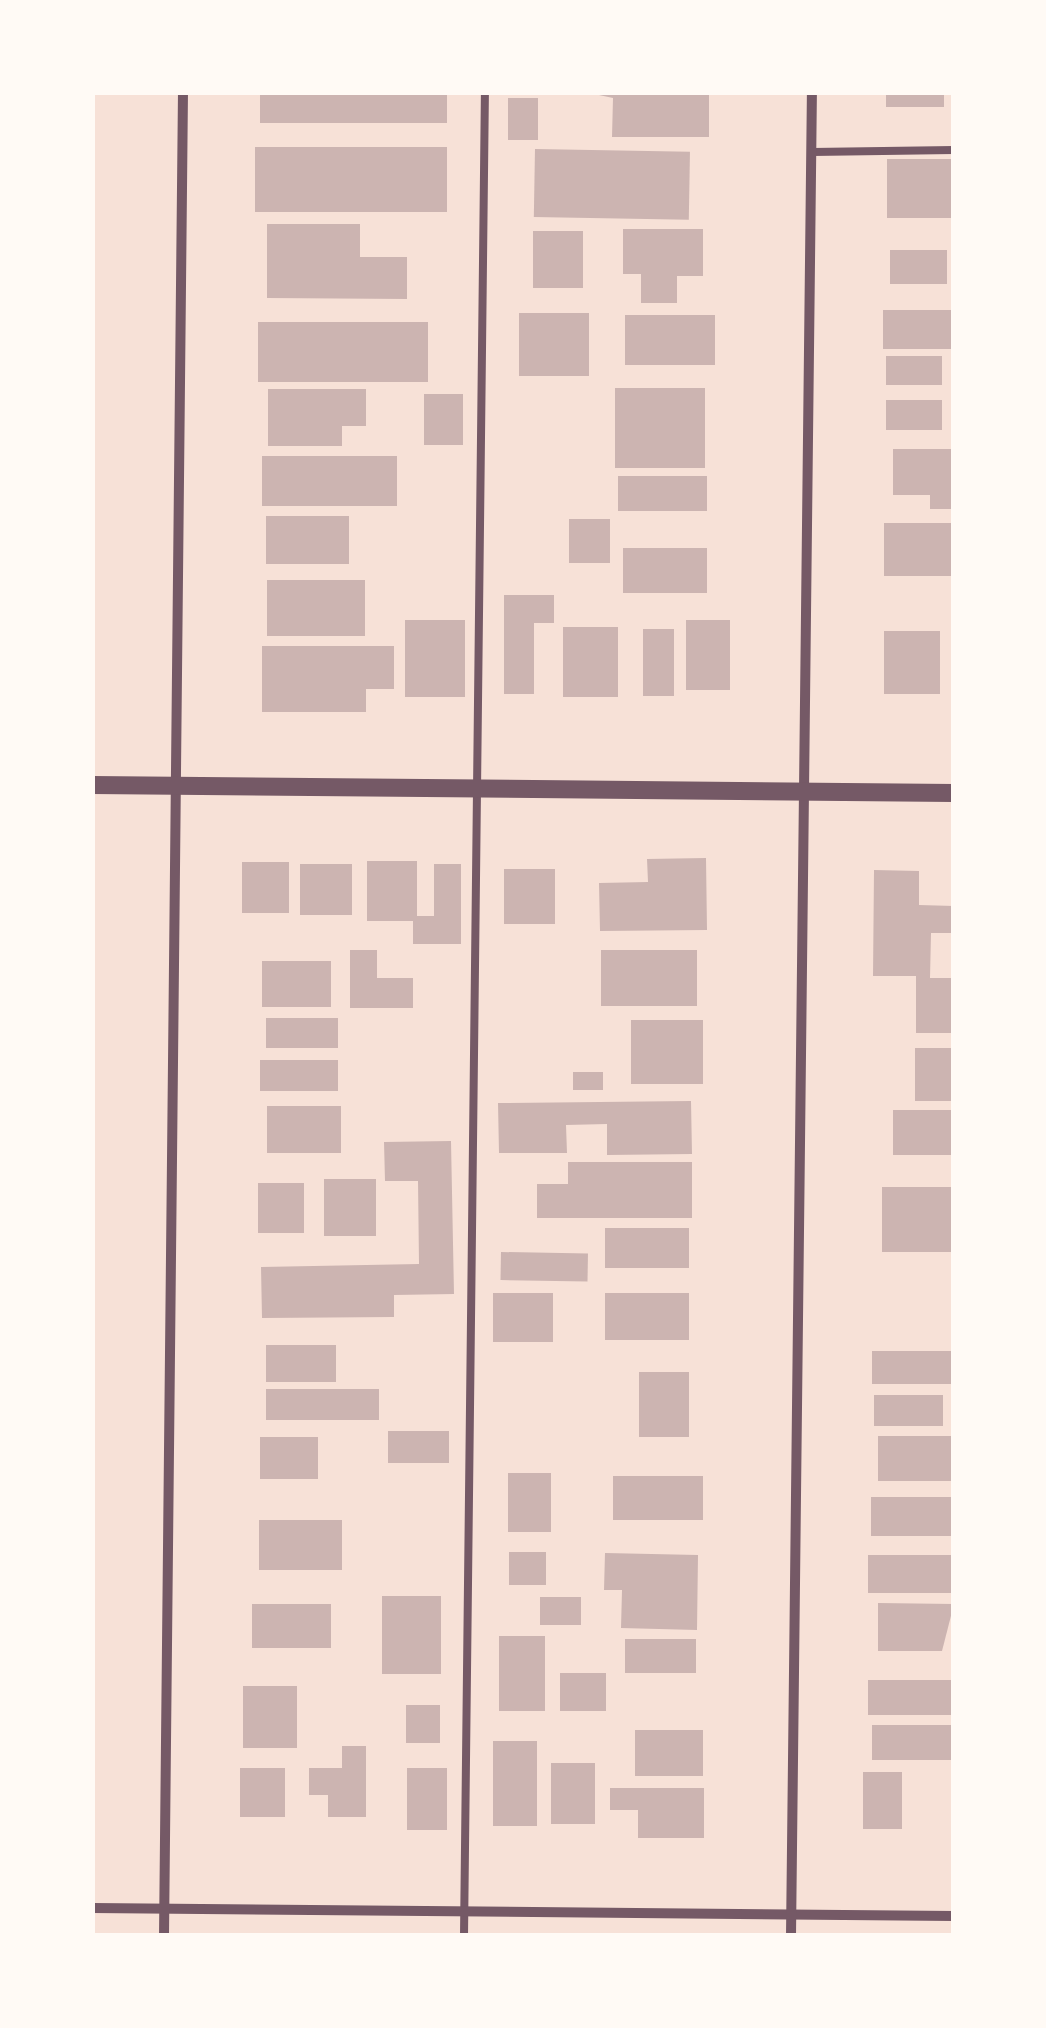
<!DOCTYPE html>
<style>
body{margin:0}
#map{position:relative;width:1046px;height:2028px;overflow:hidden;background:#f7e1d7;font-family:Figtree,sans-serif}
div>[style]{position:absolute}
.building>*{inset:0;background:#ccb4b1;transform-origin:0 0}
.service>*{height:8px;margin:-4px;padding:0 4px;transform-origin:4px;border-radius:4px;background:#755966}
.minor>*{height:10px;margin:-5px;padding:0 5px;transform-origin:5px;border-radius:5px;background:#755966}
.tertiary>*{height:18px;margin:-9px;padding:0 9px;transform-origin:9px;border-radius:9px;background:#755966}
span{translate:-50% -50%;white-space:nowrap;text-align:center;line-height:1.15;-webkit-text-stroke:8px #fffaf5;paint-order:stroke}
.frame{position:absolute;inset:0;border:95px solid #fffaf5;pointer-events:none}
</style>
<div id="map">
<div class="building">
<div style="left:260px;top:92px;width:187px;height:31px"></div>
<div style="clip-path:polygon(585px 92px,709px 92px,709px 137px,612px 137px,613px 98px)"></div>
<div style="left:886px;top:92px;width:58px;height:15px"></div>
<div style="left:508px;top:98px;width:30px;height:42px"></div>
<div style="left:255px;top:147px;width:192px;height:65px"></div>
<div style="left:535px;top:149px;width:155px;height:68px;rotate:1deg"></div>
<div style="left:887px;top:159px;width:67px;height:59px"></div>
<div style="clip-path:polygon(267px 224px,360px 224px,360px 257px,407px 257px,407px 299px,267px 298px)"></div>
<div style="clip-path:polygon(623px 229px,703px 229px,703px 276px,677px 276px,677px 303px,641px 303px,641px 274px,623px 274px)"></div>
<div style="left:533px;top:231px;width:50px;height:57px"></div>
<div style="left:890px;top:250px;width:57px;height:34px"></div>
<div style="left:883px;top:310px;width:71px;height:39px"></div>
<div style="left:519px;top:313px;width:70px;height:63px"></div>
<div style="left:625px;top:315px;width:90px;height:50px"></div>
<div style="left:258px;top:322px;width:170px;height:60px"></div>
<div style="left:886px;top:356px;width:56px;height:29px"></div>
<div style="left:615px;top:388px;width:90px;height:80px"></div>
<div style="clip-path:polygon(268px 389px,366px 389px,366px 426px,342px 426px,342px 446px,268px 446px)"></div>
<div style="left:424px;top:394px;width:39px;height:51px"></div>
<div style="left:886px;top:400px;width:56px;height:30px"></div>
<div style="clip-path:polygon(893px 449px,954px 449px,954px 509px,930px 509px,930px 495px,893px 495px)"></div>
<div style="left:262px;top:456px;width:135px;height:50px"></div>
<div style="left:618px;top:476px;width:89px;height:35px"></div>
<div style="left:266px;top:516px;width:83px;height:48px"></div>
<div style="left:569px;top:519px;width:41px;height:44px"></div>
<div style="left:884px;top:523px;width:70px;height:53px"></div>
<div style="left:623px;top:548px;width:84px;height:45px"></div>
<div style="left:267px;top:580px;width:98px;height:56px"></div>
<div style="clip-path:polygon(504px 595px,554px 595px,554px 623px,534px 623px,534px 694px,504px 694px)"></div>
<div style="left:405px;top:620px;width:60px;height:77px"></div>
<div style="left:686px;top:620px;width:44px;height:70px"></div>
<div style="left:563px;top:627px;width:55px;height:70px"></div>
<div style="left:643px;top:629px;width:31px;height:67px"></div>
<div style="left:884px;top:631px;width:56px;height:63px"></div>
<div style="clip-path:polygon(262px 646px,394px 646px,394px 689px,366px 689px,366px 712px,262px 712px)"></div>
<div style="clip-path:polygon(706px 858px,707px 930px,600px 931px,599px 883px,648px 882px,647px 859px)"></div>
<div style="clip-path:polygon(367px 861px,417px 861px,417px 916px,434px 916px,434px 864px,461px 864px,461px 944px,413px 944px,413px 921px,367px 921px)"></div>
<div style="left:242px;top:862px;width:47px;height:51px"></div>
<div style="left:300px;top:864px;width:52px;height:51px"></div>
<div style="left:504px;top:869px;width:51px;height:55px"></div>
<div style="clip-path:polygon(874px 870px,919px 871px,919px 905px,954px 906px,954px 933px,931px 933px,930px 978px,954px 978px,954px 1033px,916px 1033px,916px 976px,873px 976px)"></div>
<div style="clip-path:polygon(350px 950px,377px 950px,377px 978px,413px 978px,413px 1008px,350px 1008px)"></div>
<div style="left:601px;top:950px;width:96px;height:56px"></div>
<div style="left:262px;top:961px;width:69px;height:46px"></div>
<div style="left:266px;top:1018px;width:72px;height:30px"></div>
<div style="left:631px;top:1020px;width:72px;height:64px"></div>
<div style="left:915px;top:1048px;width:39px;height:53px"></div>
<div style="left:260px;top:1060px;width:78px;height:31px"></div>
<div style="left:573px;top:1072px;width:30px;height:18px"></div>
<div style="clip-path:polygon(691px 1101px,692px 1154px,607px 1155px,607px 1124px,566px 1125px,567px 1153px,499px 1153px,498px 1103px)"></div>
<div style="left:267px;top:1106px;width:74px;height:47px"></div>
<div style="left:893px;top:1110px;width:61px;height:45px"></div>
<div style="clip-path:polygon(451px 1141px,454px 1294px,394px 1295px,394px 1317px,262px 1318px,261px 1267px,419px 1264px,418px 1181px,385px 1181px,384px 1142px)"></div>
<div style="clip-path:polygon(568px 1162px,692px 1162px,692px 1218px,537px 1218px,537px 1184px,568px 1184px)"></div>
<div style="left:324px;top:1179px;width:52px;height:57px"></div>
<div style="left:258px;top:1183px;width:46px;height:50px"></div>
<div style="left:882px;top:1187px;width:72px;height:65px"></div>
<div style="left:605px;top:1228px;width:84px;height:40px"></div>
<div style="left:501px;top:1252px;width:87px;height:28px;rotate:1deg"></div>
<div style="left:493px;top:1293px;width:60px;height:49px"></div>
<div style="left:605px;top:1293px;width:84px;height:47px"></div>
<div style="left:266px;top:1345px;width:70px;height:37px"></div>
<div style="left:872px;top:1351px;width:82px;height:33px"></div>
<div style="left:639px;top:1372px;width:50px;height:65px"></div>
<div style="left:266px;top:1389px;width:113px;height:31px"></div>
<div style="left:874px;top:1395px;width:69px;height:31px"></div>
<div style="left:388px;top:1431px;width:61px;height:32px"></div>
<div style="left:878px;top:1436px;width:76px;height:45px"></div>
<div style="left:260px;top:1437px;width:58px;height:42px"></div>
<div style="left:508px;top:1473px;width:43px;height:59px"></div>
<div style="left:613px;top:1476px;width:90px;height:44px"></div>
<div style="left:871px;top:1497px;width:83px;height:39px"></div>
<div style="left:259px;top:1520px;width:83px;height:50px"></div>
<div style="left:509px;top:1552px;width:37px;height:33px"></div>
<div style="clip-path:polygon(605px 1553px,698px 1555px,697px 1630px,621px 1628px,622px 1590px,604px 1590px)"></div>
<div style="left:868px;top:1555px;width:86px;height:38px"></div>
<div style="left:382px;top:1596px;width:59px;height:78px"></div>
<div style="left:540px;top:1597px;width:41px;height:28px"></div>
<div style="clip-path:polygon(878px 1603px,954px 1604px,942px 1651px,878px 1651px)"></div>
<div style="left:252px;top:1604px;width:79px;height:44px"></div>
<div style="left:499px;top:1636px;width:46px;height:75px"></div>
<div style="left:625px;top:1639px;width:71px;height:34px"></div>
<div style="left:560px;top:1673px;width:46px;height:38px"></div>
<div style="left:868px;top:1680px;width:86px;height:35px"></div>
<div style="left:243px;top:1686px;width:54px;height:62px"></div>
<div style="left:406px;top:1705px;width:34px;height:38px"></div>
<div style="left:872px;top:1725px;width:82px;height:35px"></div>
<div style="left:635px;top:1730px;width:68px;height:46px"></div>
<div style="left:493px;top:1741px;width:44px;height:85px"></div>
<div style="clip-path:polygon(342px 1746px,366px 1746px,366px 1817px,328px 1817px,328px 1795px,309px 1795px,309px 1768px,342px 1768px)"></div>
<div style="left:551px;top:1763px;width:44px;height:61px"></div>
<div style="left:240px;top:1768px;width:45px;height:49px"></div>
<div style="left:407px;top:1768px;width:40px;height:62px"></div>
<div style="left:863px;top:1772px;width:39px;height:57px"></div>
<div style="clip-path:polygon(610px 1788px,704px 1788px,704px 1838px,638px 1838px,638px 1810px,610px 1810px)"></div>
</div>
<div class="service">
<div style="left:812px;top:152px;width:142px;rotate:-0.8deg"></div>
<div style="left:464px;top:1936px;width:1844px;rotate:-89.35deg"></div>
</div>
<div class="minor">
<div style="left:92px;top:1908px;width:862px;rotate:0.53deg"></div>
<div style="left:164px;top:1936px;width:1844px;rotate:-89.41deg"></div>
<div style="left:791px;top:1936px;width:1844px;rotate:-89.35deg"></div>
</div>
<div class="tertiary">
<div style="left:92px;top:785px;width:862px;rotate:0.53deg"></div>
</div>
<div class="frame"></div>
</div>
